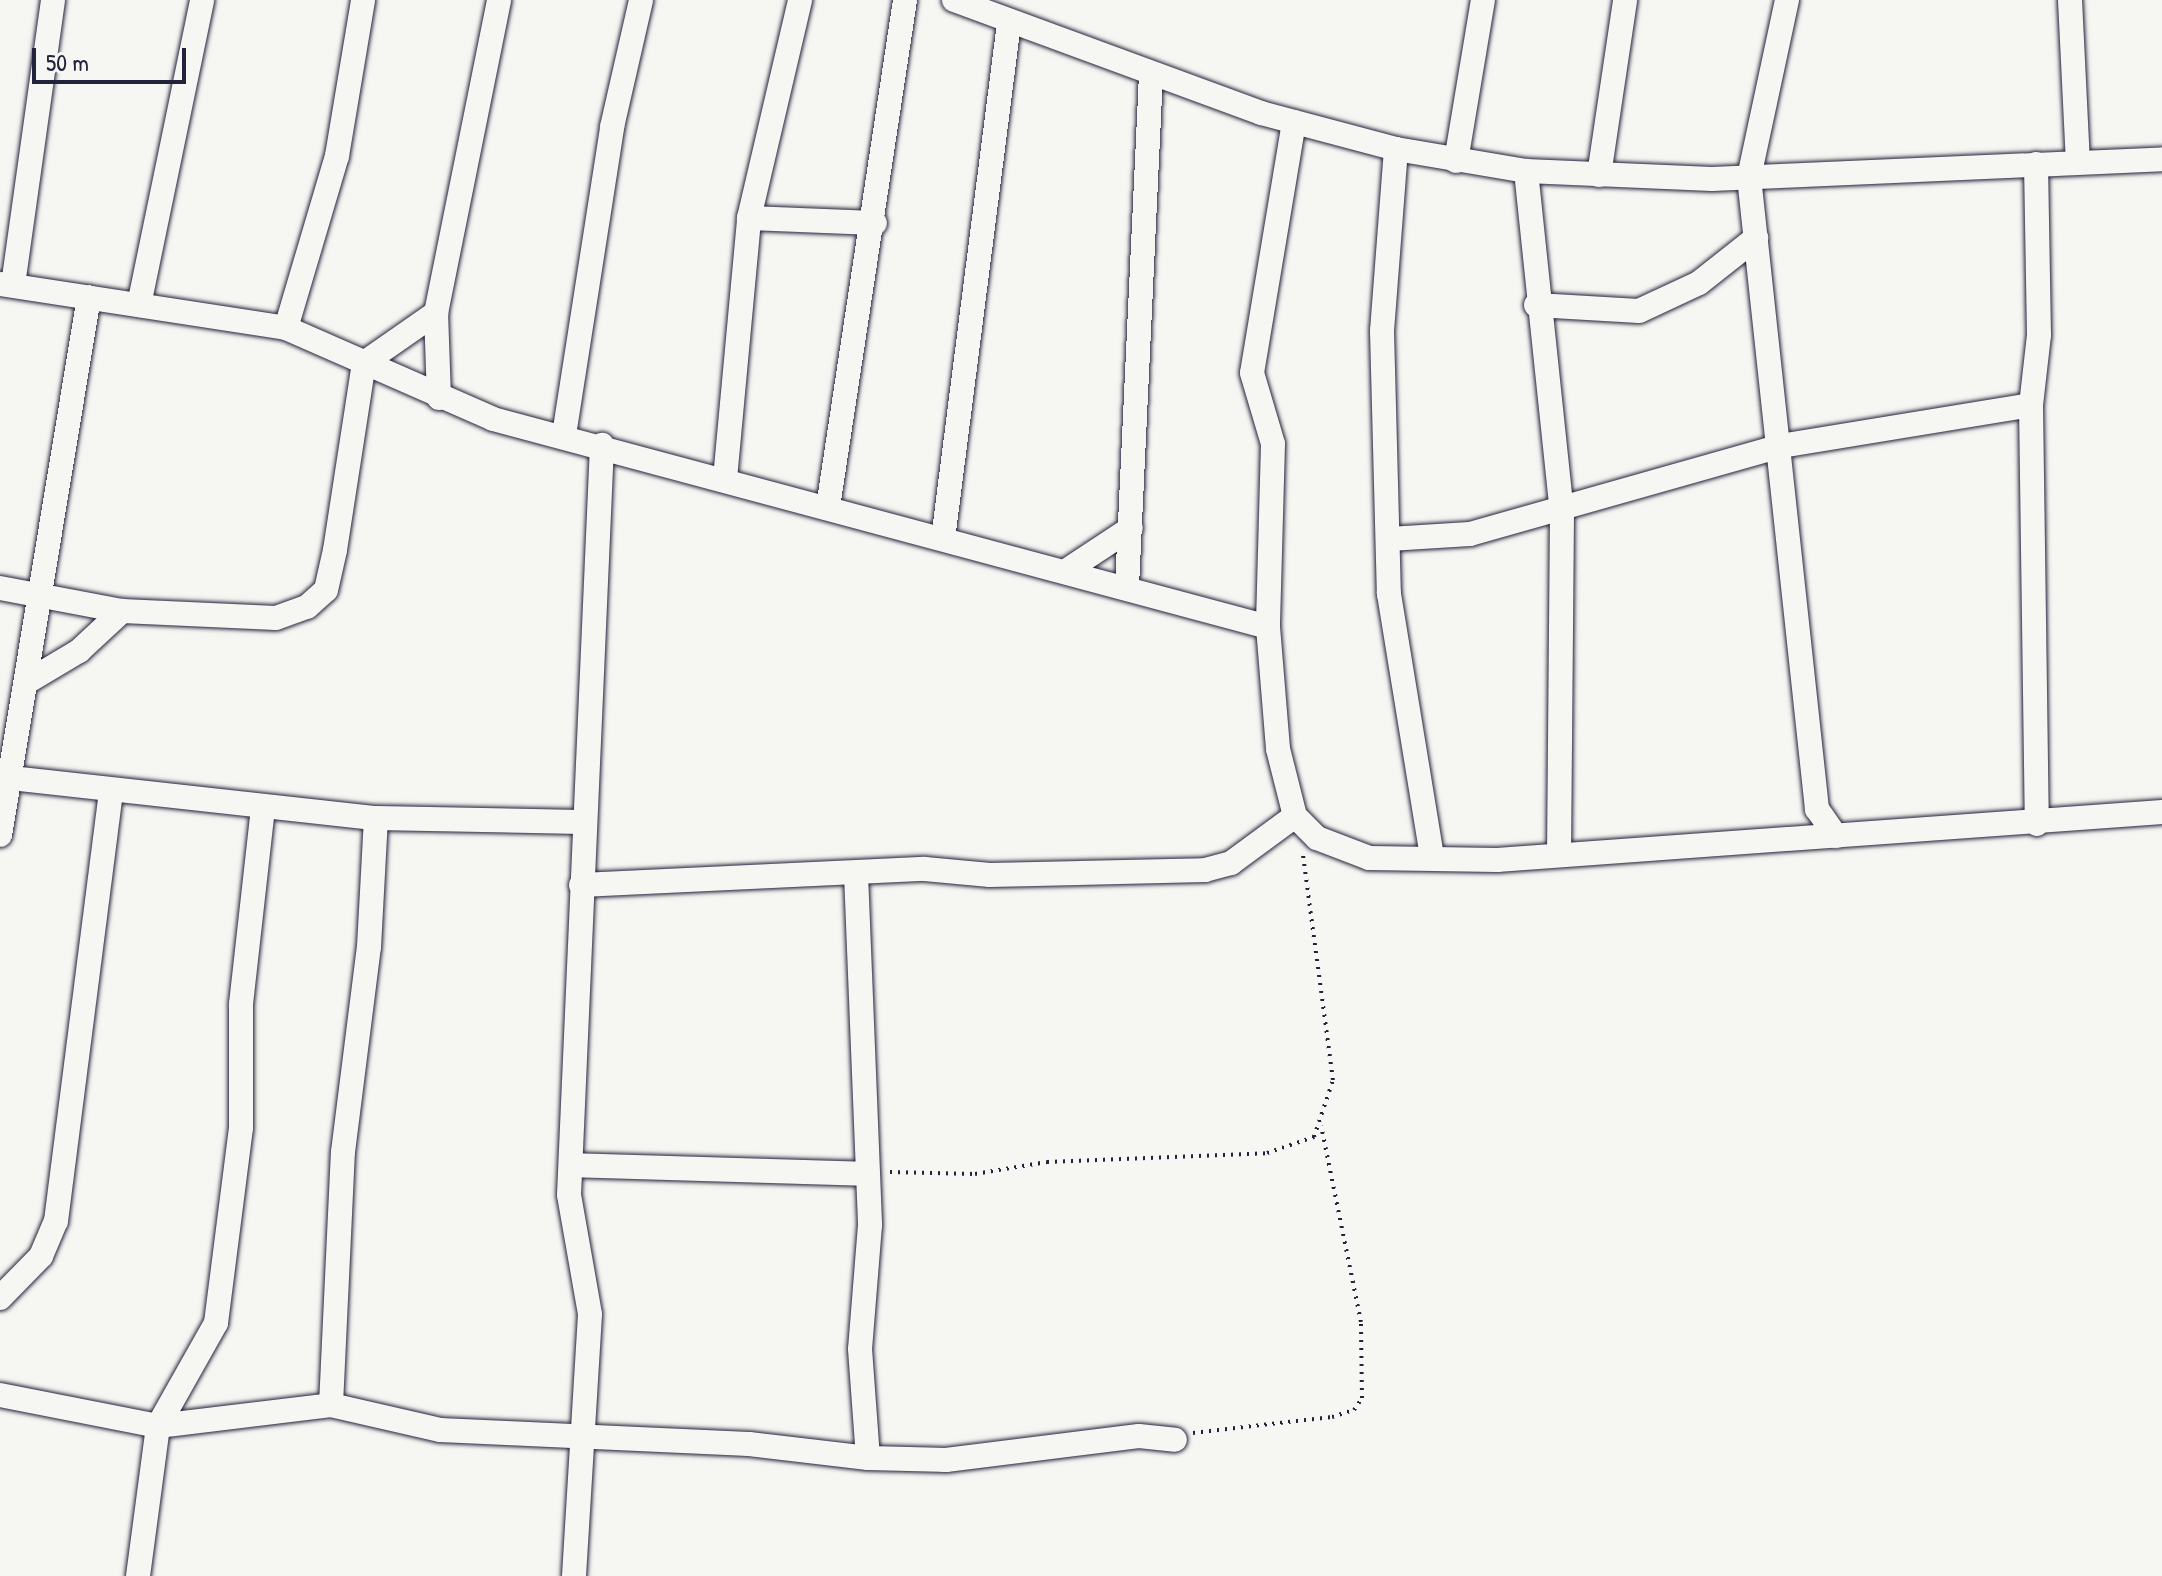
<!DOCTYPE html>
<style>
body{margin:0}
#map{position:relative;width:2162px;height:1576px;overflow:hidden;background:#f6f6f2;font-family:"Patrick Hand",sans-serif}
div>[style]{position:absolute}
.path>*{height:4px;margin-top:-2px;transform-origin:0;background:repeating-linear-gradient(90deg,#22223b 0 2px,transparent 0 8px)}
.roads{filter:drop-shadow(0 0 2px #22223b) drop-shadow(0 0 2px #22223b)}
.street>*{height:24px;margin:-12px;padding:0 12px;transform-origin:12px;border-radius:12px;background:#f6f6f2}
span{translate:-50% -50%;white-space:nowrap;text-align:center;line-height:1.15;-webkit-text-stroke:6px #f6f6f2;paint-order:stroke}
.scale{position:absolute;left:32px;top:48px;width:154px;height:36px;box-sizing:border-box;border:4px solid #22223b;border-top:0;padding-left:10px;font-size:24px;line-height:28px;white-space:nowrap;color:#22223b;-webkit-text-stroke:6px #f6f6f2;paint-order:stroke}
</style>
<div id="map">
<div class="path">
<div style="left:890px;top:1172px;width:85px;rotate:1.3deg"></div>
<div style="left:975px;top:1174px;width:73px;rotate:-9.5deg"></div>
<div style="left:1047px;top:1162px;width:220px;rotate:-2.3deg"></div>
<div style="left:1267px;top:1153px;width:50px;rotate:-18.8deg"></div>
<div style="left:1314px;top:1137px;width:60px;rotate:-71.6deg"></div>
<div style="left:1333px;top:1080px;width:228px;rotate:-97.6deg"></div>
<div style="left:1193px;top:1433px;width:140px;rotate:-6.6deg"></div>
<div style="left:1332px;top:1417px;width:23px;rotate:-18deg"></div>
<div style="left:1354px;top:1410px;width:14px;rotate:-56deg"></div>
<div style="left:1362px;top:1398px;width:76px;rotate:-90.8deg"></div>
<div style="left:1361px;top:1322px;width:200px;rotate:-101.5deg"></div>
</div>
<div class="roads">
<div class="street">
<div style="left:954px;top:0;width:327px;rotate:20.2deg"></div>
<div style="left:1261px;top:113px;width:140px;rotate:14.9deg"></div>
<div style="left:1396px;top:149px;width:132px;rotate:9.6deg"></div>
<div style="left:1526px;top:171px;width:186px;rotate:2.5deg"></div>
<div style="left:1712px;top:179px;width:450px;rotate:-2.5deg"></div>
<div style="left:1787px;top:0;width:181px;rotate:102.1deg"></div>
<div style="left:1749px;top:177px;width:636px;rotate:83.86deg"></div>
<div style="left:1817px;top:809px;width:33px;rotate:55deg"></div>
<div style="left:2070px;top:0;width:162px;rotate:87.2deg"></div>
<div style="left:1294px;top:122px;width:254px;rotate:99.5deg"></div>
<div style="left:1252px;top:373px;width:74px;rotate:73.5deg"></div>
<div style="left:1273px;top:444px;width:183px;rotate:91.6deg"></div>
<div style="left:1268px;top:627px;width:122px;rotate:85.3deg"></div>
<div style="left:1278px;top:749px;width:69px;rotate:75.8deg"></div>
<div style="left:1295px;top:816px;width:31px;rotate:45deg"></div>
<div style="left:1317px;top:838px;width:56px;rotate:21deg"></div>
<div style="left:1369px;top:858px;width:128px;rotate:0.9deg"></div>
<div style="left:1497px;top:860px;width:667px;rotate:-4.13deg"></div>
<div style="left:1396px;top:149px;width:183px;rotate:94.4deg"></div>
<div style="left:1382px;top:331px;width:263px;rotate:88.5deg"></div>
<div style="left:1389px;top:594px;width:266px;rotate:80.7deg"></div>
<div style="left:1456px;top:161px;width:163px;rotate:-80.5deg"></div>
<div style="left:2036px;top:164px;width:171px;rotate:89deg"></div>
<div style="left:2039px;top:335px;width:70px;rotate:96.5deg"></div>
<div style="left:2031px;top:405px;width:419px;rotate:89.2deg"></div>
<div style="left:1526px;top:171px;width:344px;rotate:84deg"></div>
<div style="left:1562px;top:513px;width:341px;rotate:90.5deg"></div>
<div style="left:1599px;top:175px;width:177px;rotate:-81.5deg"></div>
<div style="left:749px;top:218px;width:126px;rotate:2.3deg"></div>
<div style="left:0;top:284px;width:289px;rotate:8.7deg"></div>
<div style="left:286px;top:328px;width:226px;rotate:23.7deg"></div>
<div style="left:493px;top:419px;width:802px;rotate:15.02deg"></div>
<div style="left:13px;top:285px;width:288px;rotate:-82deg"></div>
<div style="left:139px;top:305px;width:311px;rotate:-78.3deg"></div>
<div style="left:1536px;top:305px;width:103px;rotate:3.3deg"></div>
<div style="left:1639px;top:311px;width:66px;rotate:-25deg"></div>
<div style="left:1699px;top:283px;width:73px;rotate:-38.3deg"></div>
<div style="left:286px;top:328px;width:179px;rotate:-73.5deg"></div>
<div style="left:337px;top:156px;width:158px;rotate:-80.5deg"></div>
<div style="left:439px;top:398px;width:85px;rotate:-92deg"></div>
<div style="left:436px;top:313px;width:319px;rotate:-78.6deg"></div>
<div style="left:564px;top:435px;width:312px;rotate:-81.1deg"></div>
<div style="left:612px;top:127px;width:130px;rotate:-77.1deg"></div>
<div style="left:725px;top:479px;width:262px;rotate:-84.7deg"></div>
<div style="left:749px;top:218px;width:224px;rotate:-76.8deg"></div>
<div style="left:828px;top:507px;width:513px;rotate:-81.36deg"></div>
<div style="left:943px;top:539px;width:520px;rotate:-82.71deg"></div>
<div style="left:1389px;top:539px;width:81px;rotate:-3.5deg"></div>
<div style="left:1470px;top:534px;width:323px;rotate:-15.8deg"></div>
<div style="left:1781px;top:446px;width:253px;rotate:-9.3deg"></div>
<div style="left:1069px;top:569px;width:74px;rotate:-33.5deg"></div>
<div style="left:1127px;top:587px;width:513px;rotate:-87.32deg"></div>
<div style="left:0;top:588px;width:124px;rotate:10.7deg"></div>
<div style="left:122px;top:611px;width:154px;rotate:2.6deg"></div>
<div style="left:276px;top:618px;width:33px;rotate:-20deg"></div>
<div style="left:307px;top:607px;width:25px;rotate:-42deg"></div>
<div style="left:326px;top:590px;width:41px;rotate:-77.3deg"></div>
<div style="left:335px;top:550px;width:189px;rotate:-81.2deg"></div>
<div style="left:364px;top:363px;width:88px;rotate:-34.8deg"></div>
<div style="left:27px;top:682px;width:61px;rotate:-30.8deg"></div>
<div style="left:79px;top:651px;width:59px;rotate:-42.9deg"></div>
<div style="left:11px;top:778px;width:367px;rotate:6.3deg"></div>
<div style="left:376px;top:818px;width:205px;rotate:1.1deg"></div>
<div style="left:0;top:835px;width:545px;rotate:-80.61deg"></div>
<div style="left:856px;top:874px;width:351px;rotate:87.7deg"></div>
<div style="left:870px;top:1225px;width:124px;rotate:94.6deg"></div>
<div style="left:860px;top:1349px;width:109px;rotate:85.8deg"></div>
<div style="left:581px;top:885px;width:344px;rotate:-2.7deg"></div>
<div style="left:925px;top:869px;width:65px;rotate:5.3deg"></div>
<div style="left:990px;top:875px;width:215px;rotate:-1.3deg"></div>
<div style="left:1205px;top:870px;width:27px;rotate:-15deg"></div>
<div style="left:1231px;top:863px;width:79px;rotate:-36.3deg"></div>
<div style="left:571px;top:1165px;width:297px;rotate:1.7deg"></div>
<div style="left:0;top:1298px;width:59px;rotate:-45.7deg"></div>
<div style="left:41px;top:1256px;width:38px;rotate:-67deg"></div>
<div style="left:56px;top:1221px;width:433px;rotate:-82.7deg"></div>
<div style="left:0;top:1395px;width:161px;rotate:11.1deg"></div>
<div style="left:158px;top:1426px;width:174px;rotate:-6.9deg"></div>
<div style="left:331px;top:1405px;width:112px;rotate:12.9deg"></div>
<div style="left:440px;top:1430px;width:309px;rotate:2.6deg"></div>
<div style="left:749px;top:1444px;width:120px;rotate:6.7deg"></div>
<div style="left:868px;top:1458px;width:78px;rotate:1.5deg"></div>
<div style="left:946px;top:1460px;width:194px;rotate:-7.1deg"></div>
<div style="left:1139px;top:1436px;width:36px;rotate:6deg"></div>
<div style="left:331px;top:1405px;width:253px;rotate:-87.3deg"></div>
<div style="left:343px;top:1152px;width:207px;rotate:-82.8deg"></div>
<div style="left:369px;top:947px;width:129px;rotate:-86.9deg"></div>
<div style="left:138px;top:1576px;width:151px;rotate:-82.4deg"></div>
<div style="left:158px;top:1426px;width:118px;rotate:-60.6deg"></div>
<div style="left:216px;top:1323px;width:197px;rotate:-82.7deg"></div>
<div style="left:241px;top:1128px;width:124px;rotate:-90deg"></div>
<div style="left:241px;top:1004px;width:198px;rotate:-83.6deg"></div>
<div style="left:574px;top:1576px;width:262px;rotate:-86.5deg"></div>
<div style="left:590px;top:1314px;width:121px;rotate:-100deg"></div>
<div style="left:569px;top:1195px;width:751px;rotate:-87.48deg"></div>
</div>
</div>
<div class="scale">50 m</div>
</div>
